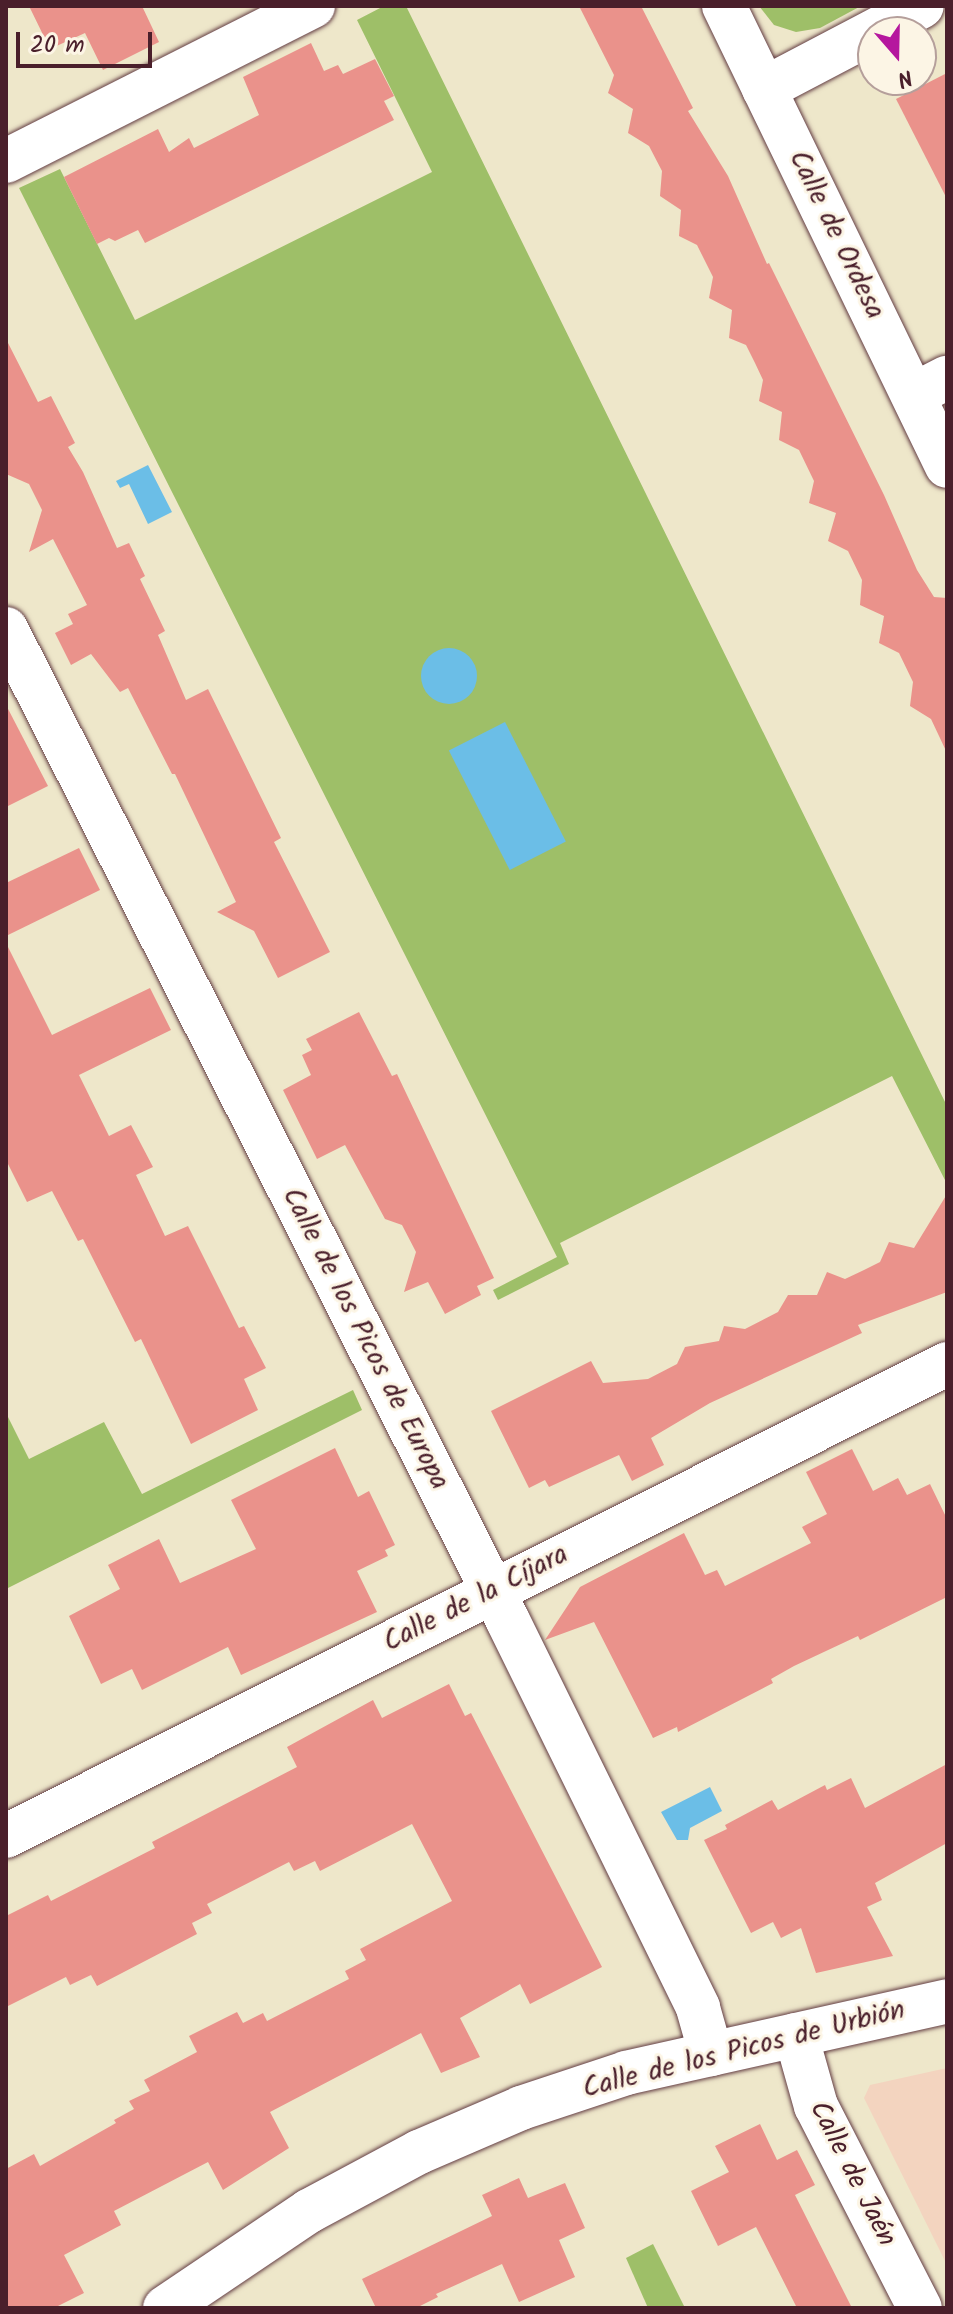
<!DOCTYPE html>
<meta charset="utf-8">
<style>
body{margin:0}
#map{position:relative;width:953px;height:2314px;overflow:hidden;background:#eee7ca;font-family:Kalam,sans-serif}
div>[style]{position:absolute}
.built>*{inset:0;background:#f3d4bf}
.green>*{inset:0;background:#9ebf68}
.water>*{inset:0;background:#6bbee7;transform-origin:0 0}
.round{border-radius:50%}
.building>*{inset:0;background:#ea928b}
.roads{filter:drop-shadow(0 0 2px #633d43) drop-shadow(0 0 2px #633d43)}
.minor>*{height:44px;margin:-22px;padding:0 22px;transform-origin:22px;border-radius:22px;background:#fff}
span{translate:-50% -50%;white-space:nowrap;text-align:center;line-height:1.15;-webkit-text-stroke:6px #fcf5e5;paint-order:stroke}
.street-label{font-size:28px;color:#4a1f2b}
.frame{position:absolute;inset:0;border:8px solid #4a1f2b;pointer-events:none}
.north{position:absolute;left:857px;top:16px;width:80px;height:80px;box-sizing:border-box;background:#fcf5e5;border:2px solid #b59f9b;border-radius:50%;rotate:160deg;font-size:22px;font-weight:700;line-height:32px;text-align:center;color:#4a1f2b}
.north::after{content:'';display:block;margin:auto;width:28px;height:36px;background:#b5179e;clip-path:polygon(50% 0,100% 100%,50% 72%,0 100%)}
.scale{position:absolute;left:16px;top:32px;width:136px;height:36px;box-sizing:border-box;border:4px solid #4a1f2b;border-top:0;padding-left:10px;font-size:24px;line-height:28px;white-space:nowrap;color:#4a1f2b;-webkit-text-stroke:6px #fcf5e5;paint-order:stroke}
</style>
<div id="map">
<div class="built">
<div style="clip-path:polygon(947px 2068px,947px 2265px,864px 2098px,870px 2085px)"></div>
</div>
<div class="green">
<div style="clip-path:polygon(384px 6px,406px 6px,947px 1106px,947px 1184px,892px 1076px,560px 1243px,569px 1264px,498px 1300px,493px 1290px,557px 1257px,19px 188px,60px 169px,135px 320px,432px 172px,357px 20px)"></div>
<div style="clip-path:polygon(759px 6px,861px 6px,820px 28px,796px 32px,774px 25px)"></div>
<div style="clip-path:polygon(353px 1390px,362px 1410px,6px 1589px,6px 1413px,29px 1459px,104px 1422px,142px 1494px)"></div>
<div style="clip-path:polygon(653px 2244px,685px 2308px,648px 2308px,626px 2258px)"></div>
</div>
<div class="water">
<div style="clip-path:polygon(148px 465px,172px 512px,148px 524px,129px 484px,120px 488px,116px 481px)"></div>
<div class="round" style="left:421px;top:648px;width:56px;height:56px"></div>
<div style="left:505px;top:722px;width:134px;height:63px;rotate:63deg"></div>
<div style="clip-path:polygon(710px 1787px,722px 1811px,690px 1828px,688px 1840px,677px 1840px,661px 1812px)"></div>
</div>
<div class="building">
<div style="clip-path:polygon(29px 6px,142px 6px,159px 42px,103px 70px,85px 33px,50px 49px)"></div>
<div style="clip-path:polygon(579px 6px,641px 6px,693px 108px,688px 111px,728px 176px,767px 264px,769px 263px,884px 495px,917px 570px,934px 597px,947px 598px,947px 753px,931px 719px,910px 706px,913px 682px,899px 653px,879px 643px,884px 616px,860px 605px,862px 580px,848px 551px,828px 541px,836px 513px,809px 503px,814px 481px,799px 450px,779px 440px,782px 412px,759px 401px,763px 380px,755px 363px,746px 345px,729px 338px,732px 310px,709px 298px,713px 277px,697px 245px,679px 236px,681px 210px,660px 196px,662px 171px,649px 146px,628px 133px,633px 109px,608px 93px,614px 75px)"></div>
<div style="clip-path:polygon(311px 43px,324px 71px,338px 65px,343px 74px,375px 59px,394px 96px,384px 101px,394px 120px,145px 243px,138px 230px,115px 241px,109px 238px,97px 244px,64px 177px,158px 129px,169px 152px,189px 138px,194px 148px,259px 115px,243px 77px)"></div>
<div style="clip-path:polygon(947px 73px,947px 199px,896px 99px)"></div>
<div style="clip-path:polygon(6px 339px,38px 402px,51px 396px,75px 443px,68px 447px,83px 472px,117px 548px,129px 543px,145px 576px,140px 579px,165px 631px,158px 635px,186px 700px,208px 689px,281px 838px,274px 842px,330px 952px,278px 978px,254px 931px,217px 912px,236px 902px,175px 774px,172px 774px,128px 688px,120px 692px,91px 654px,71px 665px,55px 633px,73px 624px,68px 614px,87px 605px,53px 539px,29px 552px,42px 510px,29px 484px,6px 474px)"></div>
<div style="clip-path:polygon(6px 705px,48px 786px,6px 807px)"></div>
<div style="clip-path:polygon(79px 848px,100px 890px,6px 936px,6px 883px)"></div>
<div style="clip-path:polygon(6px 943px,52px 1035px,150px 988px,171px 1030px,79px 1075px,109px 1136px,131px 1125px,153px 1167px,136px 1175px,165px 1236px,188px 1226px,239px 1328px,244px 1326px,266px 1368px,244px 1379px,258px 1410px,191px 1444px,141px 1339px,135px 1342px,83px 1239px,78px 1241px,52px 1191px,27px 1202px,6px 1160px)"></div>
<div style="clip-path:polygon(359px 1012px,392px 1076px,397px 1074px,494px 1278px,477px 1286px,481px 1295px,445px 1314px,428px 1282px,404px 1292px,416px 1252px,402px 1225px,385px 1219px,345px 1145px,317px 1159px,283px 1090px,311px 1075px,302px 1055px,312px 1050px,306px 1039px)"></div>
<div style="clip-path:polygon(947px 1194px,947px 1292px,858px 1325px,862px 1333px,710px 1403px,651px 1438px,664px 1465px,632px 1481px,619px 1455px,549px 1487px,545px 1480px,529px 1488px,491px 1411px,591px 1361px,603px 1383px,648px 1379px,677px 1364px,685px 1347px,719px 1341px,724px 1326px,745px 1329px,778px 1312px,788px 1295px,817px 1295px,827px 1272px,845px 1279px,864px 1270px,880px 1262px,889px 1242px,914px 1248px)"></div>
<div style="clip-path:polygon(335px 1448px,358px 1497px,369px 1491px,395px 1545px,385px 1550px,388px 1556px,357px 1571px,377px 1612px,241px 1675px,228px 1647px,142px 1690px,132px 1669px,101px 1684px,69px 1616px,120px 1589px,108px 1565px,159px 1539px,180px 1583px,256px 1549px,231px 1500px)"></div>
<div style="clip-path:polygon(852px 1449px,873px 1491px,898px 1478px,907px 1495px,930px 1484px,947px 1519px,947px 1597px,860px 1640px,858px 1636px,794px 1666px,771px 1679px,773px 1683px,678px 1732px,677px 1727px,653px 1738px,594px 1622px,545px 1640px,580px 1587px,684px 1533px,705px 1575px,717px 1570px,725px 1586px,811px 1543px,802px 1527px,827px 1514px,806px 1472px)"></div>
<div style="clip-path:polygon(449px 1684px,465px 1716px,471px 1713px,602px 1967px,530px 2004px,520px 1984px,460px 2018px,480px 2057px,441px 2073px,421px 2033px,270px 2112px,289px 2148px,223px 2190px,208px 2162px,114px 2211px,121px 2225px,64px 2255px,84px 2293px,54px 2308px,6px 2308px,6px 2169px,34px 2154px,40px 2166px,116px 2123px,114px 2120px,134px 2109px,129px 2101px,150px 2091px,144px 2080px,197px 2052px,189px 2036px,237px 2012px,243px 2023px,263px 2013px,267px 2021px,349px 1979px,345px 1971px,366px 1960px,360px 1949px,452px 1901px,412px 1824px,320px 1871px,315px 1861px,294px 1871px,289px 1862px,207px 1904px,212px 1913px,192px 1923px,197px 1934px,97px 1986px,91px 1975px,70px 1985px,66px 1977px,6px 2007px,6px 1916px,48px 1895px,51px 1901px,155px 1848px,152px 1842px,297px 1767px,287px 1747px,373px 1700px,382px 1718px)"></div>
<div style="clip-path:polygon(947px 1764px,947px 1843px,875px 1883px,882px 1900px,867px 1907px,893px 1956px,816px 1973px,801px 1928px,781px 1938px,773px 1922px,751px 1933px,704px 1840px,727px 1829px,725px 1825px,772px 1800px,778px 1810px,825px 1785px,827px 1790px,851px 1778px,865px 1808px)"></div>
<div style="clip-path:polygon(760px 2124px,777px 2160px,797px 2150px,815px 2185px,795px 2195px,852px 2308px,797px 2308px,756px 2227px,718px 2246px,691px 2191px,729px 2172px,715px 2146px)"></div>
<div style="clip-path:polygon(519px 2178px,528px 2198px,565px 2183px,585px 2228px,559px 2240px,575px 2277px,519px 2302px,502px 2264px,436px 2294px,438px 2297px,416px 2308px,376px 2308px,362px 2279px,492px 2216px,482px 2195px)"></div>
</div>
<div class="roads">
<div class="minor">
<div style="left:724px;top:6px;width:511px;rotate:64.14deg"></div>
<div style="left:764px;top:89px;width:178px;rotate:-27.7deg"></div>
<div style="left:6px;top:161px;width:344px;rotate:-26.8deg"></div>
<div style="left:915px;top:394px;width:36px;rotate:-27deg"></div>
<div style="left:6px;top:629px;width:1110px;rotate:63.16deg"></div>
<div style="left:507px;top:1619px;width:433px;rotate:63.8deg"></div>
<div style="left:698px;top:2008px;width:48px;rotate:74.2deg"></div>
<div style="left:6px;top:1836px;width:1053px;rotate:-26.64deg"></div>
<div style="left:796px;top:2035px;width:74px;rotate:74.3deg"></div>
<div style="left:816px;top:2106px;width:227px;rotate:62.8deg"></div>
<div style="left:165px;top:2308px;width:174px;rotate:-34deg"></div>
<div style="left:309px;top:2211px;width:125px;rotate:-28.2deg"></div>
<div style="left:419px;top:2152px;width:111px;rotate:-23.3deg"></div>
<div style="left:521px;top:2108px;width:111px;rotate:-18.4deg"></div>
<div style="left:626px;top:2073px;width:329px;rotate:-12.6deg"></div>
</div>
</div>
<div class="street-label">
<span style="left:836px;top:235px;rotate:64deg">Calle de Ordesa</span>
<span style="left:365px;top:1339px;rotate:63deg">Calle de los Picos de Europa</span>
<span style="left:476px;top:1599px;rotate:-27deg">Calle de la Cíjara</span>
<span style="left:744px;top:2050px;rotate:-14deg">Calle de los Picos de Urbión</span>
<span style="left:852px;top:2174px;rotate:63deg">Calle de Jaén</span>
</div>
<div class="frame"></div>
<div class="north">N</div>
<div class="scale">20 m</div>
</div>
